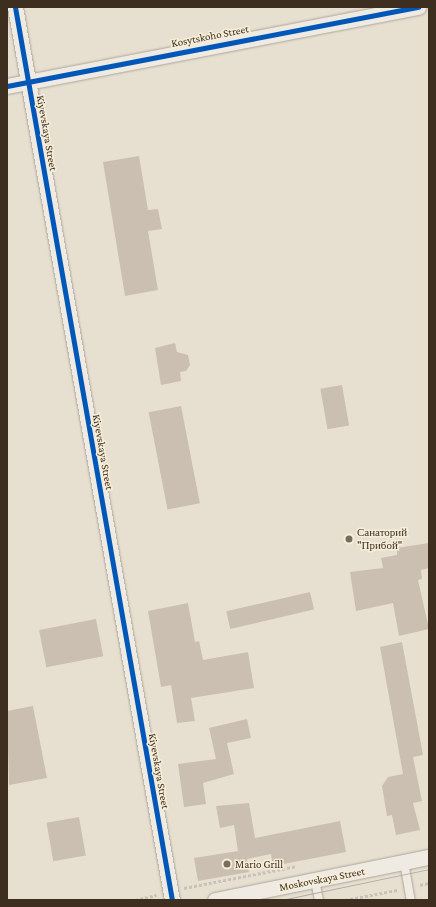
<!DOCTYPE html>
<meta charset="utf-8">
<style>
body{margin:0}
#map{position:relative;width:436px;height:907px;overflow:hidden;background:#e7e0d1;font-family:"Crimson Pro",serif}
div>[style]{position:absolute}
.building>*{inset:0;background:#cbbfb2;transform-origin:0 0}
.path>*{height:2.5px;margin-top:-1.25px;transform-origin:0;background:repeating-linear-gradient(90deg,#c8c2b9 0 3px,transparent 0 5px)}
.roads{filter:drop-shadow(0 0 1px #ada599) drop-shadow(0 0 1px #ada599)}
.lane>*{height:8px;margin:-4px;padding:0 4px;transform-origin:4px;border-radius:4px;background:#efebe3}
.street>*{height:15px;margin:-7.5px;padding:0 7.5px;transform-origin:7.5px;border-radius:7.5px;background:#efebe3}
.tram>*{height:1px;margin:-0.5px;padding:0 0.5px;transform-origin:0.5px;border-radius:0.5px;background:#afaaa2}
.cycleway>*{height:5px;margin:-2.5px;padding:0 2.5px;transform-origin:2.5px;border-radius:2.5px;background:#0057b8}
.dots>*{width:11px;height:11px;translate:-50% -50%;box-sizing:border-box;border:2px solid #f7eed8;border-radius:50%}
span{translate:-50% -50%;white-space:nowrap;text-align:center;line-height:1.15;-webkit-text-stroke:3px #f7eed8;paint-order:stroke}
.street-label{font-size:11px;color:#3d2e20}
.poi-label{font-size:11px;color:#3d2e20}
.left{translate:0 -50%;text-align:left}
.frame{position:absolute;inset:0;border:8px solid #3d2e20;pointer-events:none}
</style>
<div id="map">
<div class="building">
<div style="clip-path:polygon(139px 156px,148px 210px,158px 209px,162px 229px,148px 231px,158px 290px,125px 296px,103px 162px)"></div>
<div style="clip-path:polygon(175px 343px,177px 352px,188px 355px,190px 365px,186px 371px,180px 372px,181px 381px,161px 385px,155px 348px)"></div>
<div style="left:342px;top:385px;width:41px;height:22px;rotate:80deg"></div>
<div style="left:181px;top:406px;width:99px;height:33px;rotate:79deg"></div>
<div style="clip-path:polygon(429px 543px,429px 568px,421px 570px,422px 579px,418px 580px,429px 629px,399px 636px,393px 603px,356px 611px,350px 572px,383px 568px,381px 558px,397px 555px,397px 548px)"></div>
<div style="left:310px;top:592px;width:18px;height:86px;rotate:77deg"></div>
<div style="clip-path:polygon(188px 603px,195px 642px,199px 641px,203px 660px,248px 652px,254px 688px,191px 698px,195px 721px,177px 723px,171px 685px,161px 687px,148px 611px)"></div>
<div style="left:96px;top:619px;width:38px;height:58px;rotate:79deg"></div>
<div style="clip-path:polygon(402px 642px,423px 755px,413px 757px,422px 801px,413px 803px,420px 830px,396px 835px,392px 815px,387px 816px,382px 786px,388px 777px,403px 774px,380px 647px)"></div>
<div style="clip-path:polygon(33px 706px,47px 778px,9px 785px,7px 711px)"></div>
<div style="clip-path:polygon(247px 719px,251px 738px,227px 743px,234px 774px,203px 783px,206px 804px,184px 807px,178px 764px,216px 759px,209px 728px)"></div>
<div style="clip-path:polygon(249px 803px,255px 838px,340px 821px,346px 852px,273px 866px,271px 854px,247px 859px,249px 872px,198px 881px,194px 858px,238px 851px,234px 825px,220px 828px,216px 806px)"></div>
<div style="left:79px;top:817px;width:39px;height:33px;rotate:80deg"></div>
</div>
<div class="path">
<div style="left:420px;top:885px;width:9px;rotate:-13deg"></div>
<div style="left:184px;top:888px;width:115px;rotate:-11deg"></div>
<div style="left:135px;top:900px;width:22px;rotate:-13deg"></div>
<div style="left:345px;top:900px;width:53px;rotate:-10.9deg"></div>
</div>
<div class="roads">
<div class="lane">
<div style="left:404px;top:862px;width:39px;rotate:80deg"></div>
<div style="left:315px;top:880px;width:20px;rotate:79deg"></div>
</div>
<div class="street">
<div style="left:15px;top:7px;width:907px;rotate:80.03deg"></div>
<div style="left:7px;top:86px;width:419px;rotate:-10.9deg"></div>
<div style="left:215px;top:900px;width:218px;rotate:-11.4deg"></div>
</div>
</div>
<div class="tram">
<div style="left:281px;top:900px;width:151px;rotate:-11.8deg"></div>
</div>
<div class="cycleway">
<div style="left:15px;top:7px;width:907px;rotate:80.03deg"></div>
<div style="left:7px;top:86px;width:419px;rotate:-10.9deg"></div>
</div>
<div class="dots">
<div style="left:349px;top:539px;background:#786c5e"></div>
<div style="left:227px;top:864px;background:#786c5e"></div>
</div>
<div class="street-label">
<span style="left:210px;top:36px;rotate:-11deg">Kosytskoho Street</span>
<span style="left:47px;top:133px;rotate:80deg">Kiyevskaya Street</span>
<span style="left:103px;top:452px;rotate:80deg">Kiyevskaya Street</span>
<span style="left:159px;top:771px;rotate:80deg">Kiyevskaya Street</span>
<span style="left:322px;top:879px;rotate:-11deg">Moskovskaya Street</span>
</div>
<div class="poi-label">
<span class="left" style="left:357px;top:539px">Санаторий<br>"Прибой"</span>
<span class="left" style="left:235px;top:864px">Mario Grill</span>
</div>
<div class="frame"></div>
</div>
